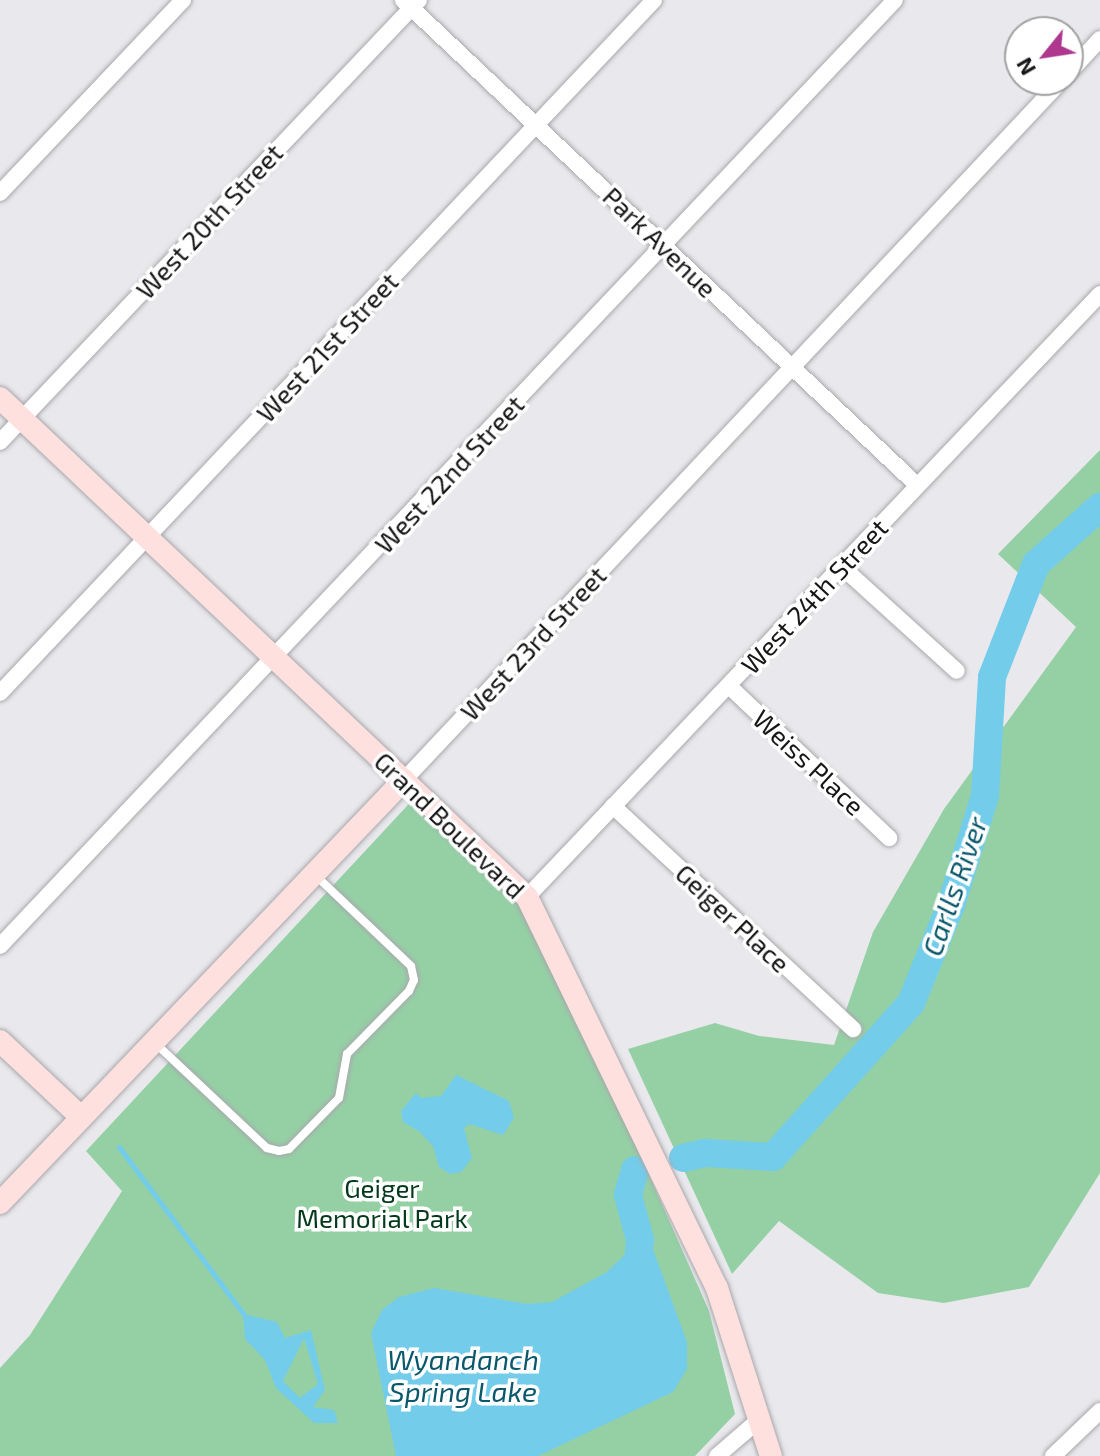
<!DOCTYPE html>
<style>
body{margin:0}
#map{position:relative;width:1100px;height:1456px;overflow:hidden;background:#e9e9ed;font-family:"Exo 2",sans-serif}
div>[style]{position:absolute}
.green>*{inset:0;background:#95d0a5}
.water>*{inset:0;background:#73ccea}
.stream>*{height:5px;margin:-2.5px;padding:0 2.5px;transform-origin:2.5px;border-radius:2.5px;background:#73ccea}
.river>*{height:28px;margin:-14px;padding:0 14px;transform-origin:14px;border-radius:14px;background:#73ccea}
.roads{filter:drop-shadow(0 0 2px #a8a8ac) drop-shadow(0 0 2px #a8a8ac)}
.lane>*{height:8px;margin:-4px;padding:0 4px;transform-origin:4px;border-radius:4px;background:#fff}
.street>*{height:16px;margin:-8px;padding:0 8px;transform-origin:8px;border-radius:8px;background:#fff}
.secondary>*{height:22px;margin:-11px;padding:0 11px;transform-origin:11px;border-radius:11px;background:#fee0df}
span{translate:-50% -50%;white-space:nowrap;text-align:center;line-height:1.15;-webkit-text-stroke:7px #fff;paint-order:stroke}
.street-label{font-size:26px;color:#161618}
.park-label{font-size:26px;color:#04391b}
.water-label{font-size:28px;color:#0a586c;font-style:italic}
.north{position:absolute;left:1004px;top:16px;width:80px;height:80px;box-sizing:border-box;background:#fff;border:2px solid #a2a2a3;border-radius:50%;rotate:240deg;font-size:22px;font-weight:700;line-height:32px;text-align:center;color:#161618}
.north::after{content:'';display:block;margin:auto;width:28px;height:36px;background:#ae388e;clip-path:polygon(50% 0,100% 100%,50% 72%,0 100%)}
</style>
<div id="map">
<div class="green">
<div style="clip-path:polygon(1100px 450px,1100px 1173px,1029px 1287px,944px 1303px,878px 1293px,779px 1221px,732px 1274px,628px 1049px,715px 1023px,759px 1036px,834px 1045px,873px 932px,944px 809px,1076px 627px,998px 554px)"></div>
<div style="clip-path:polygon(419px 793px,527px 897px,709px 1311px,735px 1414px,695px 1456px,0 1456px,0 1368px,30px 1335px,122px 1191px,86px 1151px)"></div>
</div>
<div class="water">
<div style="clip-path:polygon(456px 1075px,509px 1101px,514px 1118px,503px 1135px,469px 1124px,464px 1128px,472px 1158px,461px 1172px,450px 1174px,439px 1167px,433px 1146px,420px 1132px,403px 1122px,401px 1111px,416px 1093px,421px 1098px,441px 1096px)"></div>
<div style="clip-path:polygon(640px 1240px,651px 1244px,687px 1342px,687px 1369px,673px 1392px,538px 1456px,396px 1456px,371px 1333px,382px 1310px,399px 1297px,434px 1288px,527px 1304px,552px 1302px,607px 1272px)"></div>
<div style="clip-path:polygon(evenodd,243px 1314px,277px 1322px,285px 1338px,311px 1330px,325px 1390px,313px 1407px,334px 1410px,338px 1423px,314px 1423px,276px 1388px,265px 1360px,245px 1339px,243px 1314px,304px 1338px,318px 1384px,300px 1398px,283px 1381px,304px 1338px)"></div>
</div>
<div class="stream">
<div style="left:119px;top:1147px;width:214px;rotate:53.3deg"></div>
</div>
<div class="river">
<div style="left:683px;top:1158px;width:23px;rotate:-13deg"></div>
<div style="left:705px;top:1153px;width:68px;rotate:3.4deg"></div>
<div style="left:773px;top:1157px;width:207px;rotate:-48.1deg"></div>
<div style="left:911px;top:1003px;width:106px;rotate:-67.8deg"></div>
<div style="left:951px;top:905px;width:114px;rotate:-72.7deg"></div>
<div style="left:985px;top:796px;width:119px;rotate:-86.6deg"></div>
<div style="left:992px;top:677px;width:121px;rotate:-68.7deg"></div>
<div style="left:1036px;top:564px;width:86px;rotate:-41.7deg"></div>
<div style="left:635px;top:1170px;width:26px;rotate:106deg"></div>
<div style="left:628px;top:1195px;width:47px;rotate:75.1deg"></div>
<div style="left:640px;top:1240px;width:36px;rotate:95deg"></div>
</div>
<div class="roads">
<div class="lane">
<div style="left:154px;top:1042px;width:155px;rotate:43.2deg"></div>
<div style="left:267px;top:1148px;width:12px;rotate:14deg"></div>
<div style="left:279px;top:1151px;width:10px;rotate:-11deg"></div>
<div style="left:289px;top:1149px;width:71px;rotate:-45.6deg"></div>
<div style="left:339px;top:1098px;width:45px;rotate:-79.7deg"></div>
<div style="left:347px;top:1054px;width:88px;rotate:-45.5deg"></div>
<div style="left:409px;top:991px;width:12px;rotate:-66deg"></div>
<div style="left:414px;top:980px;width:14px;rotate:-102deg"></div>
<div style="left:411px;top:966px;width:132px;rotate:-136.5deg"></div>
</div>
<div class="street">
<div style="left:403px;top:0;width:707px;rotate:43.34deg"></div>
<div style="left:1068px;top:74px;width:47px;rotate:-47.6deg"></div>
<div style="left:0;top:193px;width:266px;rotate:-46.5deg"></div>
<div style="left:0;top:442px;width:609px;rotate:-46.53deg"></div>
<div style="left:841px;top:566px;width:156px;rotate:42.2deg"></div>
<div style="left:729px;top:686px;width:221px;rotate:43.5deg"></div>
<div style="left:0;top:693px;width:953px;rotate:-46.66deg"></div>
<div style="left:404px;top:780px;width:961px;rotate:-46.77deg"></div>
<div style="left:613px;top:806px;width:328px;rotate:42.9deg"></div>
<div style="left:527px;top:897px;width:832px;rotate:-46.46deg"></div>
<div style="left:0;top:946px;width:1302px;rotate:-46.59deg"></div>
<div style="left:717px;top:1456px;width:57px;rotate:-40.7deg"></div>
<div style="left:1053px;top:1456px;width:65px;rotate:-43.8deg"></div>
</div>
<div class="secondary">
<div style="left:0;top:398px;width:726px;rotate:43.44deg"></div>
<div style="left:527px;top:897px;width:435px;rotate:64.1deg"></div>
<div style="left:717px;top:1288px;width:176px;rotate:72.2deg"></div>
<div style="left:0;top:1041px;width:111px;rotate:43.2deg"></div>
<div style="left:0;top:1203px;width:585px;rotate:-46.32deg"></div>
</div>
</div>
<div class="street-label">
<span style="left:209px;top:221px;rotate:-47deg">West 20th Street</span>
<span style="left:660px;top:242px;rotate:44deg">Park Avenue</span>
<span style="left:327px;top:347px;rotate:-47deg">West 21st Street</span>
<span style="left:449px;top:474px;rotate:-47deg">West 22nd Street</span>
<span style="left:814px;top:596px;rotate:-47deg">West 24th Street</span>
<span style="left:533px;top:643px;rotate:-47deg">West 23rd Street</span>
<span style="left:809px;top:762px;rotate:43deg">Weiss Place</span>
<span style="left:450px;top:825px;rotate:44deg">Grand Boulevard</span>
<span style="left:733px;top:918px;rotate:43deg">Geiger Place</span>
</div>
<div class="park-label">
<span style="left:382px;top:1203px">Geiger<br>Memorial Park</span>
</div>
<div class="water-label">
<span style="left:954px;top:886px;rotate:-71deg">Carlls River</span>
<span style="left:463px;top:1375px">Wyandanch<br>Spring Lake</span>
</div>
<div class="north">N</div>
</div>
